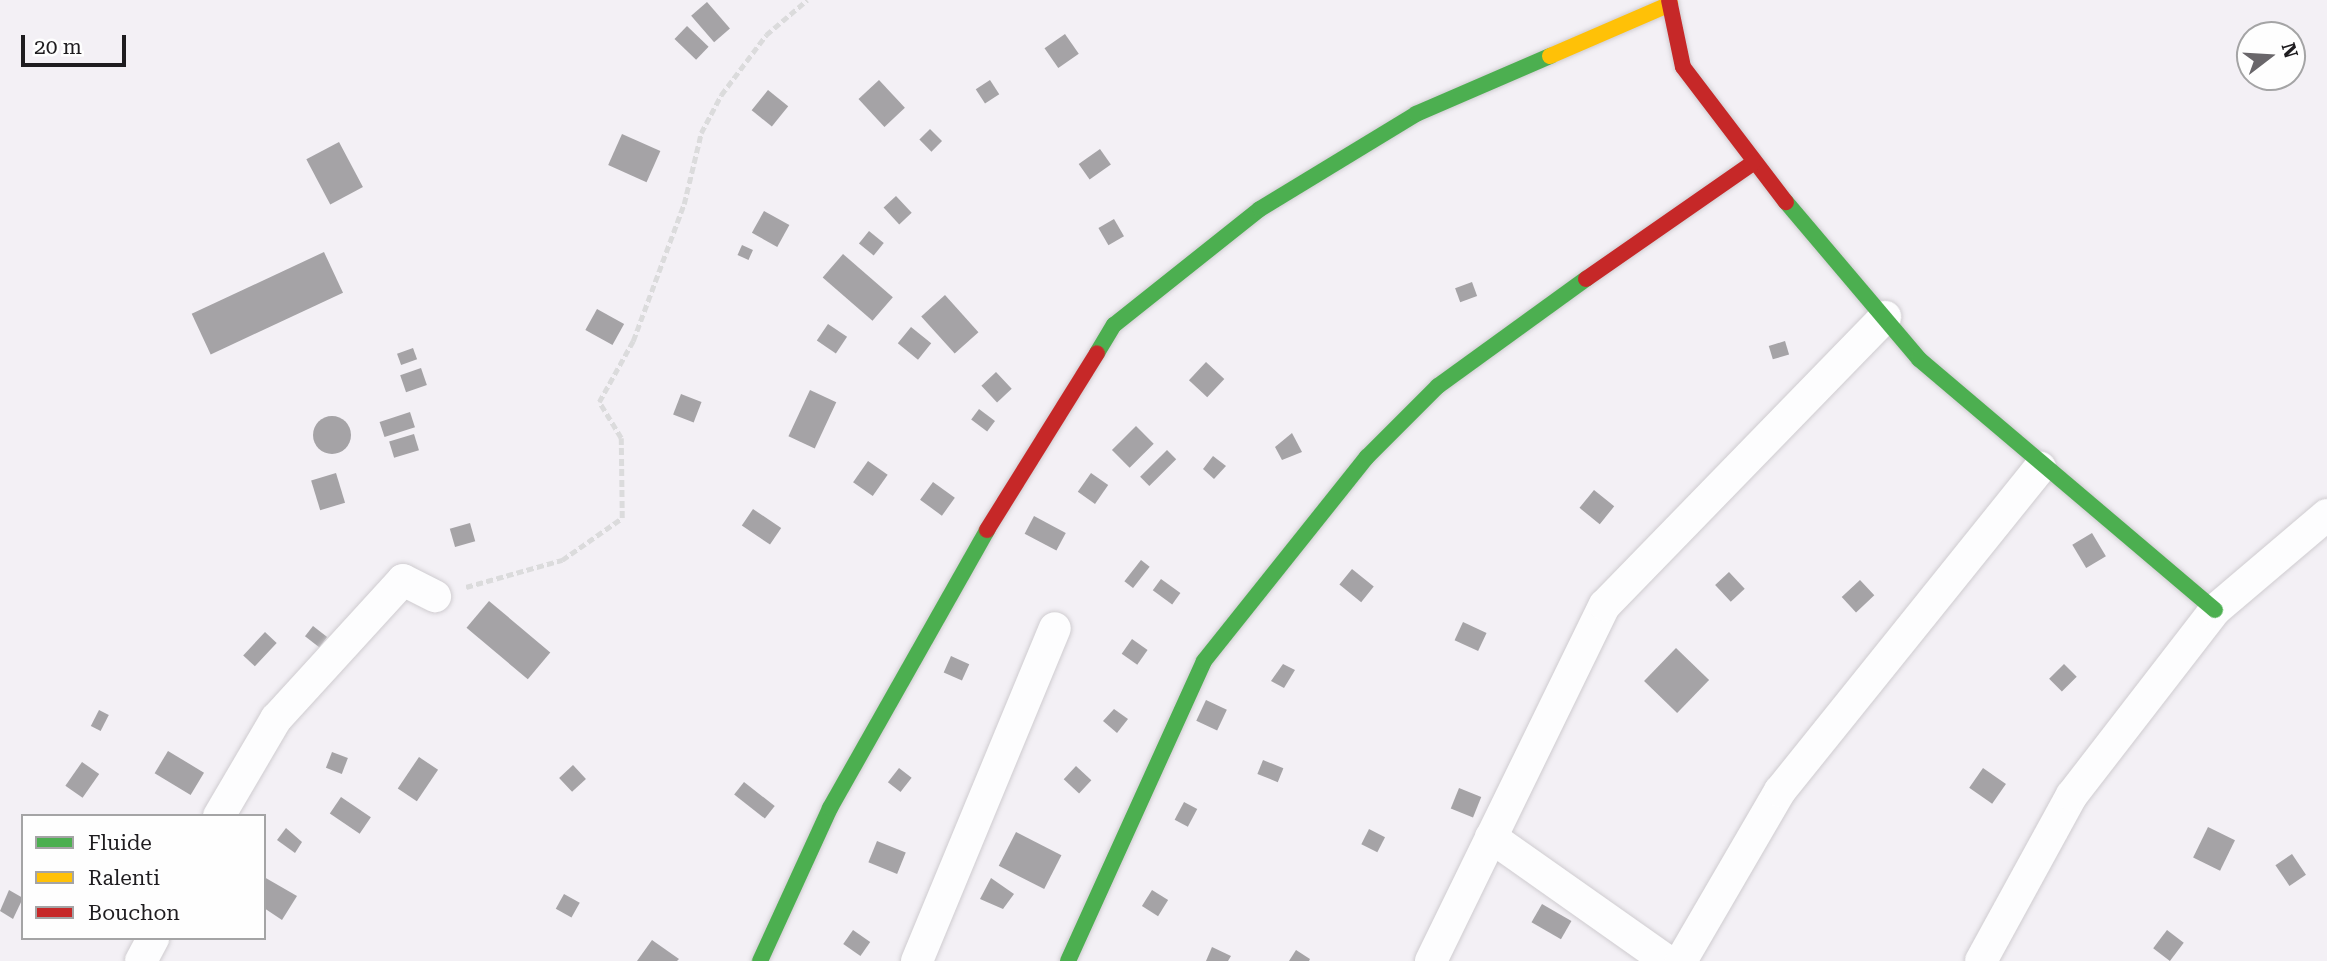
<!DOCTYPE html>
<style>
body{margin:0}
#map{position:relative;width:2327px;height:961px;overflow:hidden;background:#f3f0f5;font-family:"Roboto Serif",serif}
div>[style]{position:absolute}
.building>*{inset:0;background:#a5a3a6;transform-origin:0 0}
.round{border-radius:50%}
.path>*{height:4.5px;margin-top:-2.25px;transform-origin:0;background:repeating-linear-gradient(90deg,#dbdbdc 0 7px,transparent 0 10.5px)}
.roads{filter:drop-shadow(0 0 2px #cfccd0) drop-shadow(0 0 2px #cfccd0)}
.street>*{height:32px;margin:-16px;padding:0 16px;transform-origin:16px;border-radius:16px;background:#fdfdfe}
.fast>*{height:16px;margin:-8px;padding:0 8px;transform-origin:8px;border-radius:8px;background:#4caf50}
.slow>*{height:16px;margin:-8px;padding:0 8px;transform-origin:8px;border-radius:8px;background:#ffc107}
.jam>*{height:16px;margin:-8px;padding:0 8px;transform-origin:8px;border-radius:8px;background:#c62828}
span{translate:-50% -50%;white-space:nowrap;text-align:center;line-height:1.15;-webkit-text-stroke:7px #fefefe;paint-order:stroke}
.legend{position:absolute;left:21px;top:814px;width:245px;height:126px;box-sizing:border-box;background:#fefefe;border:2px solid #a4a4a5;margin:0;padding:9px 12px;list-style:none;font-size:21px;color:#1e1c1f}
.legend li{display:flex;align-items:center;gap:14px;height:35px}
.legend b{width:35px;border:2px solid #a4a4a5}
.north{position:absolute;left:2236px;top:21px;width:70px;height:70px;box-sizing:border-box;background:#fefefe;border:2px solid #a4a4a5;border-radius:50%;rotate:73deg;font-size:19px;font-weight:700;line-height:28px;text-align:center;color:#1e1c1f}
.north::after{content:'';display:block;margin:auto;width:24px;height:32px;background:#69666a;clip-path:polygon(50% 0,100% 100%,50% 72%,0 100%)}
.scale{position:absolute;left:21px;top:35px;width:105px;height:32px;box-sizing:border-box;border:4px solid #1e1c1f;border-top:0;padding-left:9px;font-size:21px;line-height:24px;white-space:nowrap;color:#1e1c1f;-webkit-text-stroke:5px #fefefe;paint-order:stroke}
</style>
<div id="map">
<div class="building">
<div style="left:707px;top:2px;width:35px;height:21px;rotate:49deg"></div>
<div style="left:687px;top:26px;width:30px;height:18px;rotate:44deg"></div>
<div style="left:1065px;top:34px;width:24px;height:25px;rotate:55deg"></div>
<div style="left:879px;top:80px;width:38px;height:28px;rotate:47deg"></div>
<div style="left:990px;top:80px;width:17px;height:17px;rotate:57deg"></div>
<div style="left:768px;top:90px;width:26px;height:26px;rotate:39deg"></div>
<div style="left:930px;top:129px;width:17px;height:15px;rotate:45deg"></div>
<div style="left:622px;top:134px;width:42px;height:34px;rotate:24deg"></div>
<div style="left:339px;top:142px;width:51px;height:37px;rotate:62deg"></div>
<div style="left:1100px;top:149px;width:19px;height:26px;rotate:55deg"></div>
<div style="left:896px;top:196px;width:23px;height:17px;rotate:47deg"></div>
<div style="left:764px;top:211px;width:29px;height:25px;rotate:29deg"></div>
<div style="left:1114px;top:219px;width:20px;height:18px;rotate:60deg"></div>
<div style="left:869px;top:231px;width:19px;height:16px;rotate:39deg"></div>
<div style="left:742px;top:245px;width:12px;height:11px;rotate:24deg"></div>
<div style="left:324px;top:252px;width:45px;height:146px;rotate:65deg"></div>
<div style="left:843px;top:254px;width:66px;height:31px;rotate:41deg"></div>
<div style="left:1472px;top:282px;width:15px;height:18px;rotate:70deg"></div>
<div style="left:945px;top:295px;width:50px;height:32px;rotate:48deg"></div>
<div style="left:597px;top:309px;width:31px;height:24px;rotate:29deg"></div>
<div style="left:828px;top:324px;width:23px;height:20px;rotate:34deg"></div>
<div style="left:911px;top:327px;width:26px;height:21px;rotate:39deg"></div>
<div style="left:1785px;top:341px;width:14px;height:17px;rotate:73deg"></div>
<div style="left:413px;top:348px;width:12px;height:17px;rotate:70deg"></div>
<div style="left:1206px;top:362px;width:25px;height:25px;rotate:43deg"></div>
<div style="left:421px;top:368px;width:18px;height:22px;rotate:71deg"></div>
<div style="left:996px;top:372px;width:23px;height:20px;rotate:47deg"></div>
<div style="left:810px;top:390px;width:29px;height:51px;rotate:25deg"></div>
<div style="left:681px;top:394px;width:22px;height:22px;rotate:21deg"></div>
<div style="left:979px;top:409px;width:20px;height:13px;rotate:37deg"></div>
<div style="left:410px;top:412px;width:16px;height:32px;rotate:72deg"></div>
<div class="round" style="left:313px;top:416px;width:38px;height:38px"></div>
<div style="left:1136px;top:426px;width:25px;height:34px;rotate:45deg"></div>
<div style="clip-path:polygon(1292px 433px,1302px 452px,1282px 460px,1275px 447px)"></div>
<div style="left:414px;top:434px;width:17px;height:26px;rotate:73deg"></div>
<div style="left:1167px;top:450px;width:13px;height:38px;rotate:45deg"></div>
<div style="clip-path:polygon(1213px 456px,1226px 466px,1214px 479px,1203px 469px)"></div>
<div style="left:868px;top:461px;width:24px;height:26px;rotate:35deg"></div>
<div style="left:336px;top:473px;width:31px;height:26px;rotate:73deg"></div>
<div style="left:1091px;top:473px;width:21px;height:23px;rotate:35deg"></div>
<div style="left:933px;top:482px;width:27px;height:22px;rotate:36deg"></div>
<div style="left:1594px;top:490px;width:26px;height:23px;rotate:39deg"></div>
<div style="left:753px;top:509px;width:34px;height:20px;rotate:34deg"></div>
<div style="left:1034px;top:516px;width:36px;height:20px;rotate:28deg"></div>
<div style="left:470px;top:523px;width:19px;height:21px;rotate:74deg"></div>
<div style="left:2092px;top:533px;width:27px;height:23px;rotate:59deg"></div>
<div style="left:1141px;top:560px;width:11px;height:27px;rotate:38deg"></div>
<div style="left:1352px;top:569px;width:28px;height:20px;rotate:39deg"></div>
<div style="left:1729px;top:572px;width:23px;height:19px;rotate:47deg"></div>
<div style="left:1161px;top:579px;width:24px;height:14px;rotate:36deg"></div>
<div style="left:1860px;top:580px;width:21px;height:25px;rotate:47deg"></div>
<div style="left:489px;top:601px;width:80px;height:35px;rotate:40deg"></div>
<div style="left:1463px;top:622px;width:26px;height:20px;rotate:25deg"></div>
<div style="left:313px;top:626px;width:18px;height:13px;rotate:38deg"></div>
<div style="left:265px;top:632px;width:16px;height:32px;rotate:43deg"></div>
<div style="left:1132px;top:639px;width:19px;height:18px;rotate:35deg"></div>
<div style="left:1676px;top:648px;width:46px;height:46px;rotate:44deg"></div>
<div style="left:951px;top:656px;width:20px;height:18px;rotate:24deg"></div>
<div style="clip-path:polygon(1283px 664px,1295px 670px,1284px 688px,1271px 681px)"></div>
<div style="left:2064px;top:664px;width:18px;height:21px;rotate:45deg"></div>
<div style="left:1206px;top:700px;width:23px;height:23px;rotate:25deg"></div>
<div style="clip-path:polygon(1114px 709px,1128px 719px,1117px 733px,1103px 721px)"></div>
<div style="left:99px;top:710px;width:11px;height:18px;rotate:27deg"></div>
<div style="left:168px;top:751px;width:42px;height:26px;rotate:31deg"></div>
<div style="left:332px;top:752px;width:17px;height:17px;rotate:21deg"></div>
<div style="left:419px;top:757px;width:23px;height:38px;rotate:34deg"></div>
<div style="left:1263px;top:760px;width:22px;height:15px;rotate:22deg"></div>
<div style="left:82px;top:762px;width:21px;height:29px;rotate:35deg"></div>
<div style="left:573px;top:765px;width:19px;height:19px;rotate:47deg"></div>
<div style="left:1076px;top:766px;width:21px;height:18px;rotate:43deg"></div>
<div style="left:899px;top:768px;width:16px;height:18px;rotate:38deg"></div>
<div style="left:1983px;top:768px;width:28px;height:24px;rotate:35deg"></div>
<div style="left:744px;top:782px;width:39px;height:16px;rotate:38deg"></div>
<div style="left:1459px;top:788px;width:24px;height:22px;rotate:22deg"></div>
<div style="left:341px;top:797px;width:36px;height:20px;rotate:34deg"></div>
<div style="left:1184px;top:802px;width:15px;height:20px;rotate:28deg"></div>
<div style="left:2208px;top:827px;width:30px;height:34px;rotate:26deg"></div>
<div style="clip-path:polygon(286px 828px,302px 842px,295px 853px,277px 840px)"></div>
<div style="left:1369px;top:829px;width:18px;height:17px;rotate:27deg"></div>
<div style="left:1016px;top:832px;width:51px;height:38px;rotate:27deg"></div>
<div style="left:877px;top:841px;width:31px;height:23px;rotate:22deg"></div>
<div style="left:2292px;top:854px;width:25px;height:20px;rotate:56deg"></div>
<div style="clip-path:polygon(264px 877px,297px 896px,282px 920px,264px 908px)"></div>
<div style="clip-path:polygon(991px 878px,1014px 894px,1003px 909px,980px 899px)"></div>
<div style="clip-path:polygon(9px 890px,23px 898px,13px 919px,0 911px)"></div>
<div style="left:1152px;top:890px;width:19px;height:19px;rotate:32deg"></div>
<div style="left:564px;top:894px;width:18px;height:17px;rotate:29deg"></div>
<div style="left:1542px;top:904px;width:34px;height:21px;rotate:30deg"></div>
<div style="left:853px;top:930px;width:21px;height:17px;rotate:35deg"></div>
<div style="left:2167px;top:930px;width:21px;height:23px;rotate:37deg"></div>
<div style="clip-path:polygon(652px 940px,679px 959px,677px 961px,637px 961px)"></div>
<div style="clip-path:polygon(1212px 947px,1231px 956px,1228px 961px,1206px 961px)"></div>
<div style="clip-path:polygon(1296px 950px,1310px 959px,1309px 961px,1289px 961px)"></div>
</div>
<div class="path">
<div style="left:466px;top:587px;width:100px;rotate:-15.7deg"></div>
<div style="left:562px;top:560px;width:73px;rotate:-35deg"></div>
<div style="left:622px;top:518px;width:80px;rotate:-90.7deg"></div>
<div style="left:621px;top:438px;width:42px;rotate:-121.4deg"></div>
<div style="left:599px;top:402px;width:70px;rotate:-60.9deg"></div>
<div style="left:633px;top:341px;width:146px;rotate:-69.6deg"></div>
<div style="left:684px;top:204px;width:73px;rotate:-76.5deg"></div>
<div style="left:701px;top:133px;width:43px;rotate:-62.2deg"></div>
<div style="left:721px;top:95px;width:75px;rotate:-53.1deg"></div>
<div style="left:766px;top:35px;width:54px;rotate:-40.5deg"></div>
</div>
<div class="roads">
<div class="street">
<div style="left:219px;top:816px;width:113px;rotate:-59.6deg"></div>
<div style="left:276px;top:719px;width:188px;rotate:-47.6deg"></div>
<div style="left:403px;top:580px;width:36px;rotate:27deg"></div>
<div style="left:1491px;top:837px;width:215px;rotate:35.2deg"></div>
<div style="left:141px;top:961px;width:26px;rotate:-62deg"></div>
<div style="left:917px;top:961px;width:360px;rotate:-67.5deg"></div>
<div style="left:1431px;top:961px;width:396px;rotate:-64deg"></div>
<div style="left:1605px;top:605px;width:402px;rotate:-45.8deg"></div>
<div style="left:1681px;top:961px;width:197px;rotate:-59.8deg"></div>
<div style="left:1780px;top:791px;width:415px;rotate:-51.2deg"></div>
<div style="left:1981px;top:961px;width:189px;rotate:-61.3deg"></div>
<div style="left:2072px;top:795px;width:234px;rotate:-52.3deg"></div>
<div style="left:2215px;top:610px;width:147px;rotate:-40.3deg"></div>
</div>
<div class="fast">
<div style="left:1786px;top:202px;width:206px;rotate:49.7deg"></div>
<div style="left:1919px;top:359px;width:388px;rotate:40.3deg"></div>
<div style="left:1097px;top:353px;width:33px;rotate:-59deg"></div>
<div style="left:1114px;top:325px;width:186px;rotate:-38.5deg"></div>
<div style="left:1260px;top:209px;width:183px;rotate:-31.3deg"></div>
<div style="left:1416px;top:114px;width:146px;rotate:-23.4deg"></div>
<div style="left:760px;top:961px;width:168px;rotate:-65.4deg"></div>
<div style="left:830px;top:808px;width:319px;rotate:-60.5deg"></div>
<div style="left:1068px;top:961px;width:329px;rotate:-65.6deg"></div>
<div style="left:1204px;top:661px;width:261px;rotate:-51.4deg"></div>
<div style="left:1367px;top:457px;width:100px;rotate:-45deg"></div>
<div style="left:1438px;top:386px;width:183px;rotate:-35.9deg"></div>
</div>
<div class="slow">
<div style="left:1550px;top:56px;width:131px;rotate:-23.4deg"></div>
</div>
<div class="jam">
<div style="left:1669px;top:0;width:68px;rotate:78.2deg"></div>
<div style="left:1683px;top:67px;width:170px;rotate:52.7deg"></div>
<div style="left:1586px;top:279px;width:203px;rotate:-34.8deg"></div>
<div style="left:987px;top:530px;width:208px;rotate:-58.1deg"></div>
</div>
</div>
<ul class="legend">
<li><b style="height:9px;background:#4caf50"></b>Fluide</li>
<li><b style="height:9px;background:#ffc107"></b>Ralenti</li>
<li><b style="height:9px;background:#c62828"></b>Bouchon</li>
</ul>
<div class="north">N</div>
<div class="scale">20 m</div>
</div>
